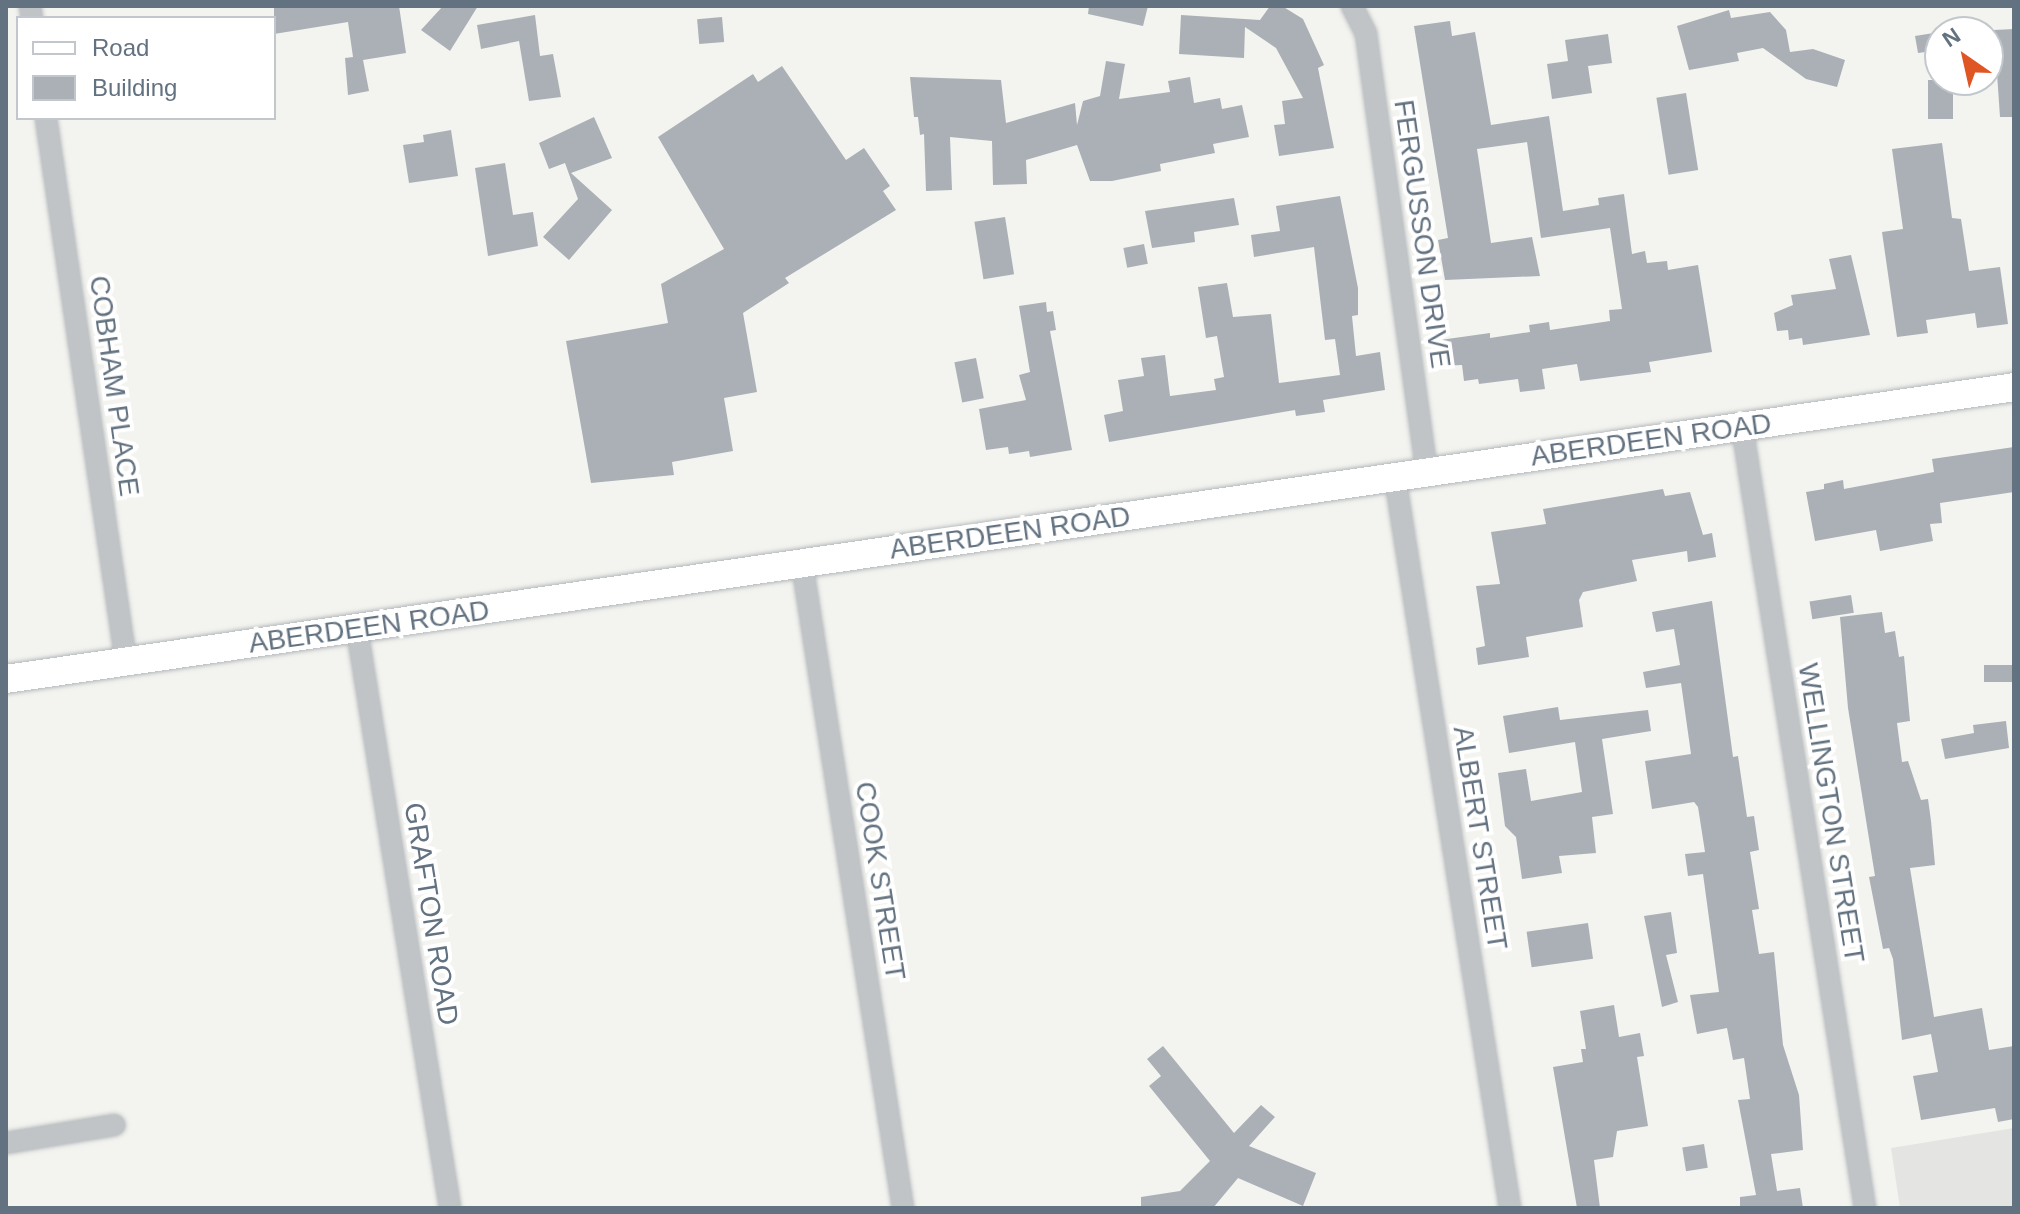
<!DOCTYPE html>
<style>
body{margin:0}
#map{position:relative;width:2020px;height:1214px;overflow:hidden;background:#f3f4ef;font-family:Arial,sans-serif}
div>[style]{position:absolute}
.built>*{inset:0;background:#e4e5e3}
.building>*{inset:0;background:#aab0b5;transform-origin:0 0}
.roads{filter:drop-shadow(0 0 2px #b3b7bc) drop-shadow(0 0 2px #b3b7bc)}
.street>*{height:20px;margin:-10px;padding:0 10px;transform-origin:10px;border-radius:10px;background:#c1c4c7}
.secondary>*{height:28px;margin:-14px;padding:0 14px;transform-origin:14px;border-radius:14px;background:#fff}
span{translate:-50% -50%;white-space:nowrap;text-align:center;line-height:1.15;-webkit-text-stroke:8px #fff;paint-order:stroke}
.street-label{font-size:28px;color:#637280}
.frame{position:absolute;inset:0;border:8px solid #637280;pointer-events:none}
.legend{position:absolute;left:16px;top:16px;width:260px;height:104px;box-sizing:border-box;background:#fff;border:2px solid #c1c7cc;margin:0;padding:10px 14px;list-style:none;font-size:24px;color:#637280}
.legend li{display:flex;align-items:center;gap:16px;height:40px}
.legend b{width:40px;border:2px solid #c1c7cc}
.north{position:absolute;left:1924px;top:16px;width:80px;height:80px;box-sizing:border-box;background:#fff;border:2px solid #c1c7cc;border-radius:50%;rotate:326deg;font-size:22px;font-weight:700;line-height:32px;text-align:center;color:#637280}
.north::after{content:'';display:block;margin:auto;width:28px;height:36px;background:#df5624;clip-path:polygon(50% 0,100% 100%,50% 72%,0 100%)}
</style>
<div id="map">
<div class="built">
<div style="clip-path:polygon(2014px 1128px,2014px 1208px,1900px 1208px,1891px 1148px)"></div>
</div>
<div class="building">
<div style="clip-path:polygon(274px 6px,399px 6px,406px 53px,363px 60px,369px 91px,348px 95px,345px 58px,353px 57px,348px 22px,274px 34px)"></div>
<div style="clip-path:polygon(443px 6px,478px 6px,450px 51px,421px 30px)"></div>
<div style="clip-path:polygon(1089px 6px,1148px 6px,1143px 26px,1088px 14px)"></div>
<div style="clip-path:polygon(1270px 6px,1282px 6px,1303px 19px,1324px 65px,1318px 68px,1334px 148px,1279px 156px,1274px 125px,1285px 124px,1282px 101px,1303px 98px,1276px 48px,1245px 27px,1244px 58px,1179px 54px,1181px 15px,1260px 20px)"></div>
<div style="clip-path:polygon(1729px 10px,1731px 18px,1770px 12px,1786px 30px,1790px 52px,1813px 49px,1845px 60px,1837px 87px,1806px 79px,1763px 48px,1737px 53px,1739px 61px,1689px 70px,1677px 26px)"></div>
<div style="clip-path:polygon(535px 15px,540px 56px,553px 54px,561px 97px,529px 101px,519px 41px,481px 49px,477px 25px)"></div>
<div style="left:722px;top:17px;width:25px;height:25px;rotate:85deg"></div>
<div style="clip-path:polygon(1450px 21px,1452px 36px,1475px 32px,1491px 125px,1549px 116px,1563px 211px,1599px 205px,1598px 198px,1624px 194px,1632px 254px,1645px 251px,1647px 263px,1667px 261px,1668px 270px,1698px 265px,1712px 352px,1649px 362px,1651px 372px,1580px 381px,1577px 364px,1542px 369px,1545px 389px,1520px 392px,1518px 379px,1479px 384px,1478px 379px,1464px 381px,1462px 365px,1436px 366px,1433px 341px,1490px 333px,1490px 338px,1530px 332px,1529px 325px,1549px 322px,1550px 330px,1610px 321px,1609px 310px,1622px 309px,1610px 228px,1541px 238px,1527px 142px,1477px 149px,1491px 243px,1532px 237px,1540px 276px,1445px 280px,1438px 240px,1448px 238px,1414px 26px)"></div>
<div style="clip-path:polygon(2014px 29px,2014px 117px,2000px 117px,1994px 30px)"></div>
<div style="clip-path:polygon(1940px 32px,1940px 50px,1918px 53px,1915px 36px)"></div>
<div style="clip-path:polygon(1608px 34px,1612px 63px,1588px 66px,1592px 93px,1552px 99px,1547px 64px,1568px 61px,1565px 40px)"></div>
<div style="clip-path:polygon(1106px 61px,1125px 64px,1119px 99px,1170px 92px,1168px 81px,1190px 77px,1194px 103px,1220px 98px,1222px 109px,1242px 105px,1249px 137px,1213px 144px,1215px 153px,1160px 164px,1161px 171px,1112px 181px,1090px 181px,1077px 145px,1026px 160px,1027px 184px,993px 185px,992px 141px,950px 137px,952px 190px,926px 191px,924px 134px,920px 135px,918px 117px,914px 117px,910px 77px,1001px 80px,1006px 123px,1075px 103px,1077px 125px,1083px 101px,1100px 96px)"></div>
<div style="clip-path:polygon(782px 66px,846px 160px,864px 148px,890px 186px,883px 191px,896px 210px,785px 278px,789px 283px,743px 313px,757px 392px,724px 398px,733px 451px,672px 462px,674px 475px,591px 483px,566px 341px,668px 323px,661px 284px,724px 249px,658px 137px,753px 74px,758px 82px)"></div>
<div style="left:1928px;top:80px;width:25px;height:39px"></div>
<div style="left:1686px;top:93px;width:78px;height:30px;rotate:81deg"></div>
<div style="clip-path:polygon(594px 117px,612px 158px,571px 173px,612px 210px,569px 260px,543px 237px,578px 199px,565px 163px,549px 169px,539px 143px)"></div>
<div style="clip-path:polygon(451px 130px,458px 176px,409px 183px,403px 145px,424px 142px,423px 135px)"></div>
<div style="clip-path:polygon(1942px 143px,1952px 218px,1961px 219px,1969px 271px,2000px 267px,2008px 324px,1977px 328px,1975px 313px,1926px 320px,1928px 333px,1897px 337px,1882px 232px,1903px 229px,1892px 149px)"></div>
<div style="clip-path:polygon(505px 163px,513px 215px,533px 212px,538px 246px,488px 256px,475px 168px)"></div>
<div style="clip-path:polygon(1340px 196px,1358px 288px,1358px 315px,1352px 316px,1356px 356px,1380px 352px,1385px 390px,1323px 400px,1325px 412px,1296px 416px,1295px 410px,1109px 442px,1104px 415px,1123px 411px,1118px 380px,1144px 376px,1141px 358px,1165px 355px,1170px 396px,1216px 390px,1214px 379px,1224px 377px,1217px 336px,1206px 338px,1198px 287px,1227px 283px,1233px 317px,1271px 314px,1279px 383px,1340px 375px,1335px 339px,1325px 340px,1314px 247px,1254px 257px,1251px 235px,1280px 231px,1276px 206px)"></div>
<div style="clip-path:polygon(1234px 198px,1239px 225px,1194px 232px,1195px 242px,1152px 248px,1145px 211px)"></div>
<div style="left:1005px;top:217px;width:58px;height:31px;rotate:81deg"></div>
<div style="left:1144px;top:244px;width:20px;height:21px;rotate:79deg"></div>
<div style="clip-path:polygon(1851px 255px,1870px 335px,1803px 345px,1802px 338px,1789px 340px,1788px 330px,1777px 331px,1774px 313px,1793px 305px,1791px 295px,1836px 289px,1829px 259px)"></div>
<div style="clip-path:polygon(1046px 302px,1047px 312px,1053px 311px,1056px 330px,1050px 331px,1072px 450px,1030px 457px,1029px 451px,1009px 454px,1008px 447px,986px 450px,979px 409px,1026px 400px,1019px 375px,1030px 372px,1019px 306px)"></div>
<div style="left:976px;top:358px;width:41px;height:22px;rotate:79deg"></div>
<div style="clip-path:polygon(2014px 447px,2014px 492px,1940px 503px,1942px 523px,1930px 524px,1933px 541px,1880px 551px,1876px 530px,1815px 541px,1806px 492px,1824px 489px,1824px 484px,1843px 480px,1844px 489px,1934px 472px,1932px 459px)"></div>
<div style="clip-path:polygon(1663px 489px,1665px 496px,1690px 492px,1703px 535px,1712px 533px,1716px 557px,1688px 562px,1687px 551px,1632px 560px,1637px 581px,1583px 592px,1579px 600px,1583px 627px,1526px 637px,1529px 657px,1478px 665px,1476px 648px,1485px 646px,1476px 586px,1500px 584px,1491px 532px,1546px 524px,1543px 509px)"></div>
<div style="left:1851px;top:595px;width:18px;height:42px;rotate:81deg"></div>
<div style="clip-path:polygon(1712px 601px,1733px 757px,1738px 756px,1747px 817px,1754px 816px,1759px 850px,1750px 852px,1759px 909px,1752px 910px,1759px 954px,1774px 952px,1783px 1045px,1799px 1095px,1803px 1150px,1771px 1154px,1777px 1191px,1800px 1188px,1803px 1208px,1740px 1208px,1740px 1197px,1756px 1195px,1738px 1100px,1750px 1099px,1744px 1058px,1733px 1060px,1727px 1028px,1697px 1034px,1690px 995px,1719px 992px,1703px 874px,1688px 876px,1685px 854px,1705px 852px,1698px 807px,1694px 802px,1652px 809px,1645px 761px,1691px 754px,1681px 683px,1646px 688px,1643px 672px,1680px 665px,1674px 629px,1656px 632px,1652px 612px)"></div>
<div style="clip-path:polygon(1882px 612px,1885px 633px,1895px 631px,1899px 657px,1904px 656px,1910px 721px,1897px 723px,1902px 762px,1908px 761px,1921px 800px,1928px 799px,1931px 821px,1935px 865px,1910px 868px,1934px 1017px,1982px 1008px,1989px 1050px,2014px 1046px,2014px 1119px,1998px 1122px,1995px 1108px,1921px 1120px,1913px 1076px,1938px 1072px,1931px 1034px,1902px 1040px,1893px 959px,1889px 948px,1883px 949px,1869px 877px,1875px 876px,1848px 708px,1840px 617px)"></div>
<div style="left:2014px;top:665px;width:17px;height:30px;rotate:90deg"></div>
<div style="clip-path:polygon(1558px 707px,1560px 720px,1648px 710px,1651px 731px,1602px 739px,1613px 814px,1592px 817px,1596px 853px,1559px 856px,1562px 873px,1522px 879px,1516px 837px,1505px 826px,1498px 773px,1526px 769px,1531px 801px,1582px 792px,1575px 742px,1509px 753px,1503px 716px)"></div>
<div style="clip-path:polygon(2006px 721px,2009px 748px,1945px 759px,1941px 739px,1974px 733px,1973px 725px)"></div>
<div style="clip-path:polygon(1671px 912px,1677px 953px,1666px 955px,1678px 1002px,1662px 1007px,1644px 916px)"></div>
<div style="left:1588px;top:923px;width:36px;height:62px;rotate:82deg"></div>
<div style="clip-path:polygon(1614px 1005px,1619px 1037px,1640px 1033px,1644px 1056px,1637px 1057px,1648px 1126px,1617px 1131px,1613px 1157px,1594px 1160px,1600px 1208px,1577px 1208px,1553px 1067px,1583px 1062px,1581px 1049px,1586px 1049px,1580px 1011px)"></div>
<div style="clip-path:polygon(1163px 1046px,1234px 1133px,1261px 1105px,1275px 1117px,1249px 1146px,1316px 1173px,1303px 1206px,1238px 1178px,1213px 1208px,1141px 1208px,1141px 1197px,1180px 1191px,1210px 1161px,1149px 1086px,1161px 1076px,1147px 1059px)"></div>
<div style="left:1704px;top:1144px;width:24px;height:22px;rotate:81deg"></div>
</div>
<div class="roads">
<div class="street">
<div style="left:30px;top:6px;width:12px;rotate:81deg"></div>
<div style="left:1352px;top:6px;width:31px;rotate:63deg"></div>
<div style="left:1366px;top:34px;width:442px;rotate:82.1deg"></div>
<div style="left:46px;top:118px;width:550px;rotate:81.63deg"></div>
<div style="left:1742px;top:426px;width:792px;rotate:81.06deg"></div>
<div style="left:1395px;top:477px;width:740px;rotate:81.06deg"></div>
<div style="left:802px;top:563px;width:653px;rotate:81.1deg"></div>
<div style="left:357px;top:629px;width:586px;rotate:80.87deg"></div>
<div style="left:6px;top:1143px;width:110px;rotate:-9.4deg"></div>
</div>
<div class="secondary">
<div style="left:6px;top:679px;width:2029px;rotate:-8.27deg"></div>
</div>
</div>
<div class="street-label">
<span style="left:1422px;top:234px;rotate:82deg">FERGUSSON DRIVE</span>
<span style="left:114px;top:386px;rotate:82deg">COBHAM PLACE</span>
<span style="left:1651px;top:440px;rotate:-8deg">ABERDEEN ROAD</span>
<span style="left:1010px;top:533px;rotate:-8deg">ABERDEEN ROAD</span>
<span style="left:369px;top:627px;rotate:-8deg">ABERDEEN ROAD</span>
<span style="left:1831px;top:813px;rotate:81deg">WELLINGTON STREET</span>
<span style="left:1480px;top:838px;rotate:81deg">ALBERT STREET</span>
<span style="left:880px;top:881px;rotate:81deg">COOK STREET</span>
<span style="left:431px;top:914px;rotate:81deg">GRAFTON ROAD</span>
</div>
<div class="frame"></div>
<ul class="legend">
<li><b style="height:10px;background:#fff"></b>Road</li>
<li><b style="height:22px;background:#aab0b5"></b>Building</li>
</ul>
<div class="north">N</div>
</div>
